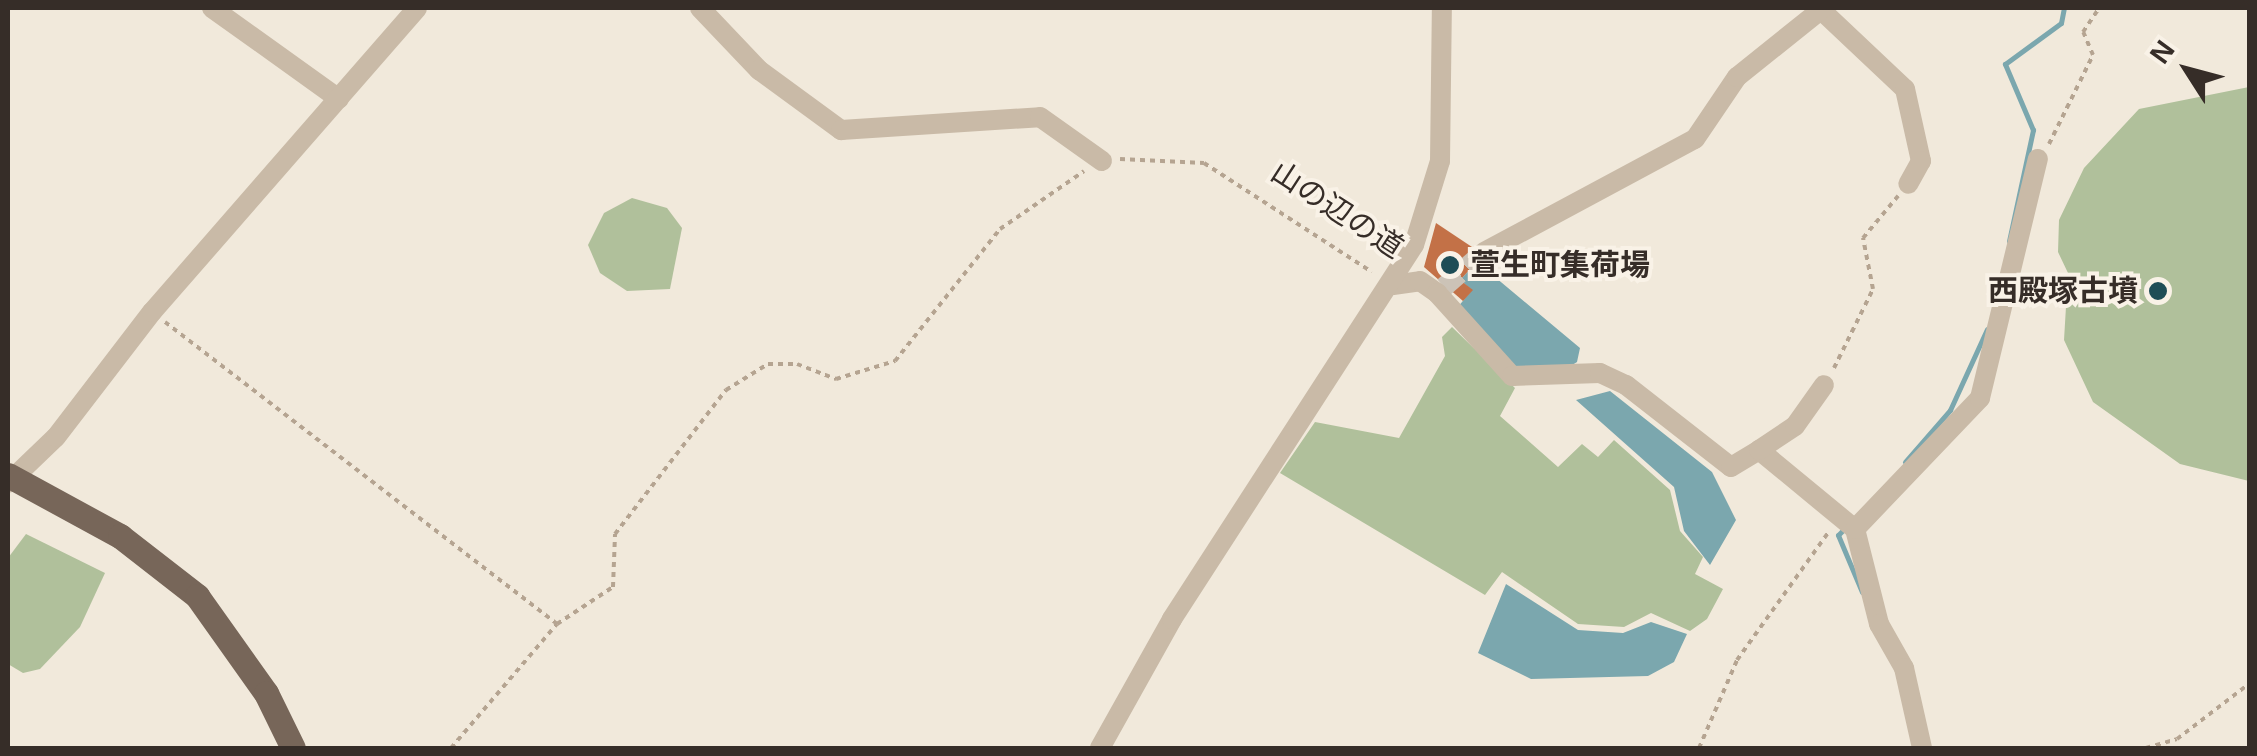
<!DOCTYPE html>
<meta charset="utf-8">
<style>
body{margin:0}
#map{position:relative;width:2257px;height:756px;overflow:hidden;background:#f1e9db;font-family:Arial,"Noto Sans JP",sans-serif}
div>[style]{position:absolute}
.green>*{inset:0;background:#b0c09b}
.water>*{inset:0;background:#7ba7ae}
.stream>*{height:5px;margin:-2.5px;padding:0 2.5px;transform-origin:2.5px;border-radius:2.5px;background:#7ba7ae}
.building>*{inset:0;background:#c37147}
.minor-tunnel>*{height:20px;margin-top:-10px;transform-origin:0;background:repeating-linear-gradient(90deg,#ccc3b7 0 20px,transparent 0 30px)}
.path>*{height:4px;margin-top:-2px;transform-origin:0;background:repeating-linear-gradient(90deg,#b5a491 0 5px,transparent 0 10px)}
.minor>*{height:20px;margin:-10px;padding:0 10px;transform-origin:10px;border-radius:10px;background:#c9baa7}
.major>*{height:25px;margin:-12.5px;padding:0 12.5px;transform-origin:12.5px;border-radius:12.5px;background:#776659}
.dots>*{width:28px;height:28px;translate:-50% -50%;box-sizing:border-box;border:5px solid #f9f2e7;border-radius:50%}
span{translate:-50% -50%;white-space:nowrap;text-align:center;line-height:1.15;-webkit-text-stroke:8px #f9f2e7;paint-order:stroke}
.street-label{font-size:30px;color:#362d28}
.poi-label{font-size:30px;color:#362d28;font-weight:700}
.left{translate:0 -50%;text-align:left}
.right{translate:-100% -50%;text-align:right}
.frame{position:absolute;inset:0;border:10px solid #362d28;pointer-events:none}
.north{position:absolute;left:2137px;top:20px;width:100px;height:100px;-webkit-text-stroke:8px #f9f2e7;paint-order:stroke;rotate:306deg;font-size:28px;font-weight:700;line-height:40px;text-align:center;color:#362d28}
.north::after{content:'';display:block;margin:auto;width:35px;height:45px;background:#362d28;clip-path:polygon(50% 0,100% 100%,50% 72%,0 100%)}
</style>
<div id="map">
<div class="green">
<div style="clip-path:polygon(2249px 87px,2250px 87px,2249px 481px,2180px 464px,2093px 402px,2064px 340px,2068px 273px,2058px 252px,2059px 220px,2084px 168px,2139px 109px)"></div>
<div style="clip-path:polygon(632px 198px,667px 208px,682px 228px,670px 289px,627px 291px,600px 273px,588px 245px,604px 213px)"></div>
<div style="clip-path:polygon(1452px 327px,1515px 388px,1500px 416px,1558px 467px,1582px 444px,1598px 457px,1614px 440px,1670px 490px,1680px 531px,1703px 557px,1695px 574px,1723px 589px,1707px 619px,1690px 631px,1651px 613px,1624px 627px,1578px 624px,1502px 572px,1485px 595px,1280px 473px,1315px 422px,1399px 438px,1445px 356px,1442px 337px)"></div>
<div style="clip-path:polygon(26px 534px,105px 573px,80px 627px,40px 669px,23px 673px,8px 664px,8px 558px)"></div>
</div>
<div class="water">
<div style="clip-path:polygon(1477px 262px,1580px 348px,1577px 362px,1558px 374px,1515px 371px,1457px 308px,1472px 290px,1460px 280px)"></div>
<div style="clip-path:polygon(1610px 391px,1712px 472px,1736px 520px,1710px 565px,1684px 531px,1674px 487px,1576px 400px)"></div>
<div style="clip-path:polygon(1506px 584px,1578px 630px,1623px 633px,1651px 622px,1687px 634px,1674px 662px,1648px 676px,1531px 679px,1478px 653px)"></div>
</div>
<div class="stream">
<div style="left:2009px;top:241px;width:114px;rotate:-77.8deg"></div>
<div style="left:2033px;top:130px;width:72px;rotate:-113deg"></div>
<div style="left:2005px;top:64px;width:69px;rotate:-36.2deg"></div>
<div style="left:2061px;top:23px;width:15px;rotate:-79deg"></div>
<div style="left:1905px;top:462px;width:69px;rotate:-49.1deg"></div>
<div style="left:1950px;top:410px;width:89px;rotate:-65.4deg"></div>
<div style="left:1843px;top:530px;width:7px;rotate:135deg"></div>
<div style="left:1838px;top:535px;width:62px;rotate:67.2deg"></div>
</div>
<div class="building">
<div style="clip-path:polygon(1436px 223px,1472px 247px,1476px 263px,1460px 280px,1473px 290px,1463px 301px,1424px 267px)"></div>
</div>
<div class="minor-tunnel">
<div style="left:1444px;top:287px;width:53px;rotate:-41.2deg"></div>
</div>
<div class="path">
<div style="left:2049px;top:144px;width:99px;rotate:-63.7deg"></div>
<div style="left:2093px;top:55px;width:25px;rotate:-113deg"></div>
<div style="left:2083px;top:32px;width:29px;rotate:-56deg"></div>
<div style="left:1120px;top:159px;width:84px;rotate:2.7deg"></div>
<div style="left:1204px;top:163px;width:200px;rotate:33deg"></div>
<div style="left:165px;top:322px;width:495px;rotate:37.6deg"></div>
<div style="left:1834px;top:368px;width:88px;rotate:-63.7deg"></div>
<div style="left:1873px;top:289px;width:52px;rotate:-101.1deg"></div>
<div style="left:1863px;top:238px;width:55px;rotate:-50.2deg"></div>
<div style="left:451px;top:748px;width:163px;rotate:-49.5deg"></div>
<div style="left:557px;top:624px;width:67px;rotate:-33.5deg"></div>
<div style="left:613px;top:587px;width:53px;rotate:-87.8deg"></div>
<div style="left:615px;top:534px;width:182px;rotate:-52.4deg"></div>
<div style="left:726px;top:390px;width:49px;rotate:-31.8deg"></div>
<div style="left:768px;top:364px;width:29px"></div>
<div style="left:797px;top:364px;width:42px;rotate:21deg"></div>
<div style="left:836px;top:379px;width:62px;rotate:-17deg"></div>
<div style="left:895px;top:361px;width:169px;rotate:-51.5deg"></div>
<div style="left:1000px;top:229px;width:102px;rotate:-34.6deg"></div>
<div style="left:1699px;top:748px;width:96px;rotate:-66.6deg"></div>
<div style="left:1737px;top:660px;width:156px;rotate:-54.4deg"></div>
<div style="left:2146px;top:748px;width:32px;rotate:-16deg"></div>
<div style="left:2177px;top:739px;width:92px;rotate:-37.5deg"></div>
</div>
<div class="minor">
<div style="left:212px;top:8px;width:156px;rotate:35.6deg"></div>
<div style="left:700px;top:8px;width:86px;rotate:46.4deg"></div>
<div style="left:759px;top:70px;width:102px;rotate:36.2deg"></div>
<div style="left:841px;top:130px;width:199px;rotate:-3.7deg"></div>
<div style="left:1040px;top:117px;width:76px;rotate:35.4deg"></div>
<div style="left:1819px;top:8px;width:118px;rotate:43.3deg"></div>
<div style="left:1905px;top:89px;width:74px;rotate:77.5deg"></div>
<div style="left:1921px;top:161px;width:26px;rotate:119deg"></div>
<div style="left:1484px;top:252px;width:239px;rotate:-28.2deg"></div>
<div style="left:1695px;top:139px;width:75px;rotate:-55.9deg"></div>
<div style="left:1737px;top:77px;width:110px;rotate:-38.7deg"></div>
<div style="left:1393px;top:285px;width:27px;rotate:-8deg"></div>
<div style="left:1420px;top:281px;width:21px;rotate:35deg"></div>
<div style="left:1437px;top:293px;width:112px;rotate:47.9deg"></div>
<div style="left:1512px;top:376px;width:88px;rotate:-2deg"></div>
<div style="left:1600px;top:373px;width:29px;rotate:25deg"></div>
<div style="left:1626px;top:385px;width:133px;rotate:38deg"></div>
<div style="left:1731px;top:467px;width:33px;rotate:-31deg"></div>
<div style="left:1759px;top:450px;width:124px;rotate:39.5deg"></div>
<div style="left:1855px;top:529px;width:98px;rotate:75.8deg"></div>
<div style="left:1879px;top:624px;width:51px;rotate:60.4deg"></div>
<div style="left:1904px;top:668px;width:82px;rotate:77.3deg"></div>
<div style="left:1759px;top:450px;width:43px;rotate:-33.7deg"></div>
<div style="left:1795px;top:426px;width:50px;rotate:-54.7deg"></div>
<div style="left:8px;top:483px;width:66px;rotate:-43.8deg"></div>
<div style="left:56px;top:437px;width:158px;rotate:-52.5deg"></div>
<div style="left:152px;top:312px;width:403px;rotate:-48.9deg"></div>
<div style="left:1855px;top:529px;width:181px;rotate:-46.3deg"></div>
<div style="left:1980px;top:398px;width:246px;rotate:-76.4deg"></div>
<div style="left:1100px;top:748px;width:148px;rotate:-60.8deg"></div>
<div style="left:1172px;top:619px;width:445px;rotate:-57.1deg"></div>
<div style="left:1414px;top:245px;width:88px;rotate:-72.8deg"></div>
<div style="left:1440px;top:161px;width:153px;rotate:-89.3deg"></div>
</div>
<div class="major">
<div style="left:8px;top:475px;width:128px;rotate:28.6deg"></div>
<div style="left:120px;top:536px;width:98px;rotate:37.9deg"></div>
<div style="left:197px;top:596px;width:119px;rotate:54.6deg"></div>
<div style="left:266px;top:693px;width:61px;rotate:63.9deg"></div>
</div>
<div class="dots">
<div style="left:1450px;top:265px;background:#1e4d56"></div>
<div style="left:2158px;top:291px;background:#1e4d56"></div>
</div>
<div class="street-label">
<span style="left:1337px;top:210px;rotate:33deg">山の辺の道</span>
</div>
<div class="poi-label">
<span class="left" style="left:1470px;top:265px">萱生町集荷場</span>
<span class="right" style="left:2138px;top:291px">西殿塚古墳</span>
</div>
<div class="frame"></div>
<div class="north">N</div>
</div>
